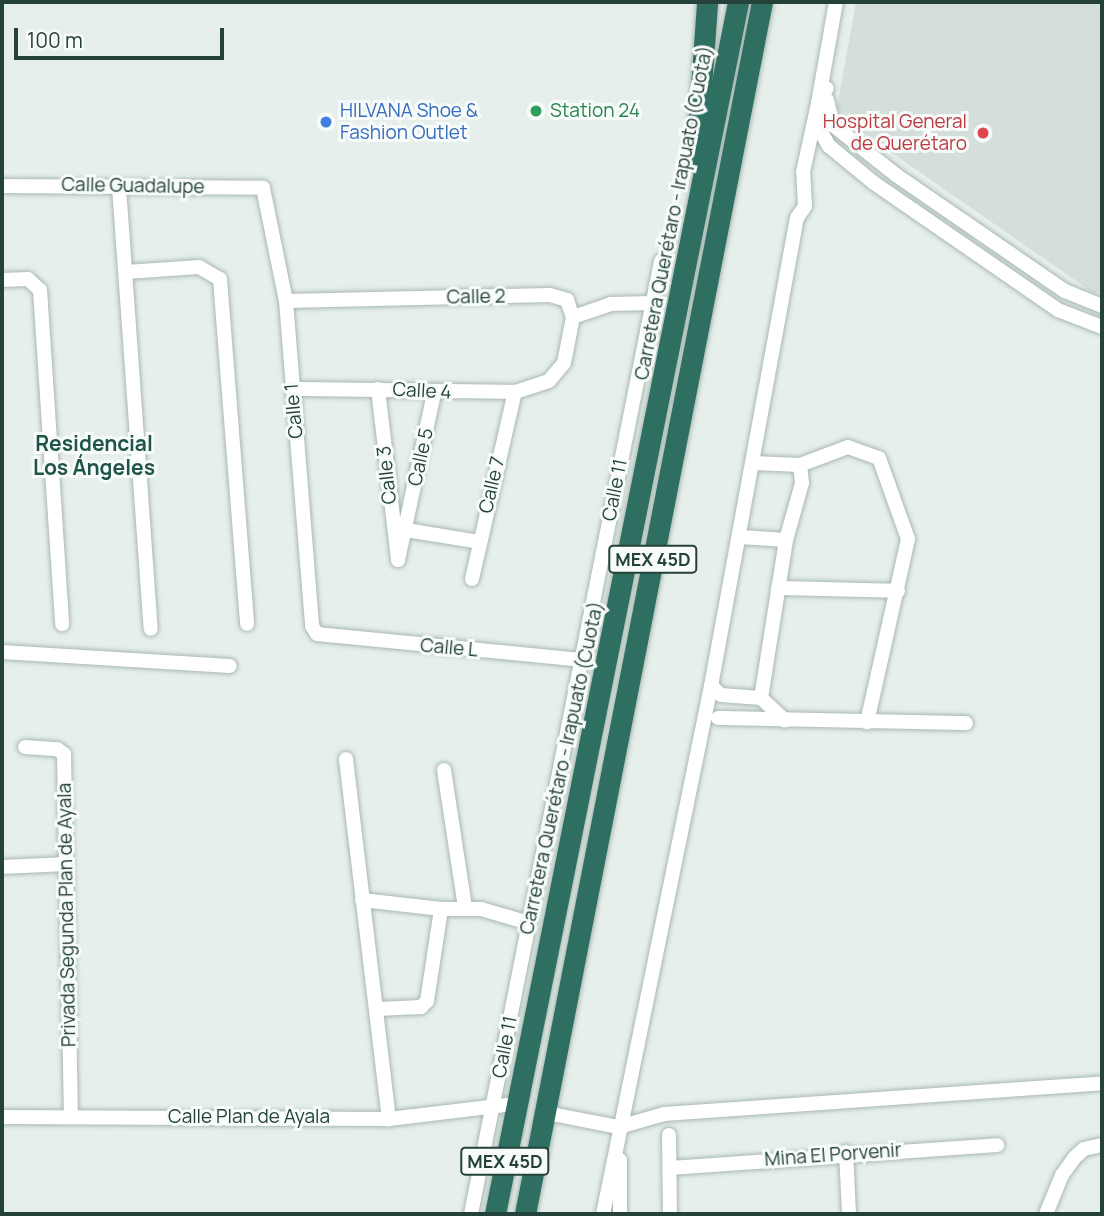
<!DOCTYPE html>
<meta charset="utf-8">
<style>
body{margin:0}
#map{position:relative;width:1104px;height:1216px;overflow:hidden;background:#e6efeb;font-family:Manrope,sans-serif}
div>[style]{position:absolute}
.built>*{inset:0;background:#d4dfda}
.roads{filter:drop-shadow(0 0 2px #a8b8b2) drop-shadow(0 0 2px #a8b8b2)}
.street>*{height:14px;margin:-7px;padding:0 7px;transform-origin:7px;border-radius:7px;background:#fff}
.highway>*{height:21px;margin:-10.5px;padding:0 10.5px;transform-origin:10.5px;border-radius:10.5px;background:#2f6f62}
.dots>*{width:19px;height:19px;translate:-50% -50%;box-sizing:border-box;border:4px solid #f7fbf9;border-radius:50%}
span{translate:-50% -50%;white-space:nowrap;text-align:center;line-height:1.15;-webkit-text-stroke:6px #f7fbf9;paint-order:stroke}
.shield-label span{padding:2px 5px;background:#f7fbf9;border:2px solid;border-radius:5px;-webkit-text-stroke-width:0}
.shield-label{font-size:18px;color:#24423a;font-weight:700}
.shop-label{font-size:19px;color:#366cbe}
.left{translate:0 -50%;text-align:left}
.leisure-label{font-size:19px;color:#27864d}
.health-label{font-size:19px;color:#be3a42}
.right{translate:-100% -50%;text-align:right}
.street-label{font-size:19px;color:#24423a}
.neighbourhood-label{font-size:21px;color:#1f5548;font-weight:700}
.frame{position:absolute;inset:0;border:4px solid #24423a;pointer-events:none}
.scale{position:absolute;left:14px;top:28px;width:210px;height:32px;box-sizing:border-box;border:4px solid #24423a;border-top:0;padding-left:9px;font-size:21px;line-height:24px;white-space:nowrap;color:#24423a;-webkit-text-stroke:5px #f7fbf9;paint-order:stroke}
</style>
<div id="map">
<div class="built">
<div style="clip-path:polygon(856px 2px,1102px 2px,1102px 294px,1092px 292px,836px 114px)"></div>
</div>
<div class="roads">
<div class="street">
<div style="left:836px;top:2px;width:103px;rotate:100.1deg"></div>
<div style="left:818px;top:103px;width:27px;rotate:86deg"></div>
<div style="left:820px;top:130px;width:18px;rotate:61deg"></div>
<div style="left:829px;top:146px;width:58px;rotate:39.4deg"></div>
<div style="left:874px;top:183px;width:224px;rotate:34.6deg"></div>
<div style="left:1058px;top:310px;width:47px;rotate:21.1deg"></div>
<div style="left:827px;top:100px;width:26px;rotate:77deg"></div>
<div style="left:833px;top:125px;width:80px;rotate:38.4deg"></div>
<div style="left:896px;top:175px;width:205px;rotate:34.5deg"></div>
<div style="left:1065px;top:291px;width:40px;rotate:22deg"></div>
<div style="left:2px;top:186px;width:261px;rotate:0.4deg"></div>
<div style="left:263px;top:188px;width:115px;rotate:78.5deg"></div>
<div style="left:286px;top:301px;width:326px;rotate:85.4deg"></div>
<div style="left:312px;top:626px;width:9px;rotate:58deg"></div>
<div style="left:317px;top:634px;width:265px;rotate:5.6deg"></div>
<div style="left:119px;top:187px;width:443px;rotate:85.9deg"></div>
<div style="left:126px;top:272px;width:73px;rotate:-3.9deg"></div>
<div style="left:199px;top:267px;width:24px;rotate:30deg"></div>
<div style="left:220px;top:279px;width:346px;rotate:85.5deg"></div>
<div style="left:2px;top:280px;width:26px;rotate:-2deg"></div>
<div style="left:28px;top:279px;width:16px;rotate:43deg"></div>
<div style="left:40px;top:290px;width:335px;rotate:86.2deg"></div>
<div style="left:286px;top:301px;width:264px;rotate:-1.3deg"></div>
<div style="left:550px;top:295px;width:18px;rotate:16deg"></div>
<div style="left:567px;top:300px;width:18px;rotate:71deg"></div>
<div style="left:573px;top:317px;width:47px;rotate:101.1deg"></div>
<div style="left:564px;top:363px;width:23px;rotate:130deg"></div>
<div style="left:549px;top:381px;width:36px;rotate:162deg"></div>
<div style="left:515px;top:392px;width:223px;rotate:-179.2deg"></div>
<div style="left:573px;top:317px;width:40px;rotate:-18.9deg"></div>
<div style="left:611px;top:304px;width:41px;rotate:-1.4deg"></div>
<div style="left:378px;top:389px;width:172px;rotate:83.3deg"></div>
<div style="left:753px;top:463px;width:47px;rotate:2.4deg"></div>
<div style="left:800px;top:465px;width:51px;rotate:-20.6deg"></div>
<div style="left:848px;top:447px;width:33px;rotate:20deg"></div>
<div style="left:879px;top:458px;width:86px;rotate:70.3deg"></div>
<div style="left:908px;top:539px;width:188px;rotate:102.6deg"></div>
<div style="left:406px;top:530px;width:74px;rotate:9.3deg"></div>
<div style="left:740px;top:537px;width:46px;rotate:3.7deg"></div>
<div style="left:398px;top:560px;width:170px;rotate:-77.8deg"></div>
<div style="left:472px;top:579px;width:192px;rotate:-77.1deg"></div>
<div style="left:778px;top:588px;width:120px;rotate:1.4deg"></div>
<div style="left:2px;top:652px;width:228px;rotate:3.5deg"></div>
<div style="left:711px;top:686px;width:13px;rotate:42deg"></div>
<div style="left:721px;top:695px;width:40px;rotate:4.3deg"></div>
<div style="left:761px;top:698px;width:33px;rotate:43deg"></div>
<div style="left:761px;top:698px;width:160px;rotate:-81deg"></div>
<div style="left:786px;top:540px;width:59px;rotate:-74.3deg"></div>
<div style="left:802px;top:483px;width:18px;rotate:-96deg"></div>
<div style="left:718px;top:718px;width:248px;rotate:1.2deg"></div>
<div style="left:25px;top:747px;width:32px;rotate:4deg"></div>
<div style="left:57px;top:749px;width:9px;rotate:36deg"></div>
<div style="left:64px;top:754px;width:362px;rotate:88.9deg"></div>
<div style="left:346px;top:759px;width:363px;rotate:83.2deg"></div>
<div style="left:444px;top:770px;width:139px;rotate:81.3deg"></div>
<div style="left:2px;top:867px;width:64px;rotate:-2.7deg"></div>
<div style="left:362px;top:900px;width:80px;rotate:6.5deg"></div>
<div style="left:377px;top:1009px;width:44px;rotate:-2.6deg"></div>
<div style="left:421px;top:1007px;width:8px;rotate:-45deg"></div>
<div style="left:427px;top:1001px;width:93px;rotate:-81.3deg"></div>
<div style="left:441px;top:909px;width:40px"></div>
<div style="left:481px;top:909px;width:50px;rotate:16.3deg"></div>
<div style="left:557px;top:1115px;width:63px;rotate:11deg"></div>
<div style="left:619px;top:1127px;width:47px;rotate:-16.1deg"></div>
<div style="left:664px;top:1114px;width:439px;rotate:-4deg"></div>
<div style="left:2px;top:1117px;width:387px;rotate:0.3deg"></div>
<div style="left:389px;top:1119px;width:118px;rotate:-6.8deg"></div>
<div style="left:669px;top:1135px;width:79px;rotate:89.3deg"></div>
<div style="left:846px;top:1152px;width:62px;rotate:87.2deg"></div>
<div style="left:620px;top:1160px;width:54px;rotate:90deg"></div>
<div style="left:670px;top:1168px;width:328px;rotate:-4deg"></div>
<div style="left:471px;top:1214px;width:972px;rotate:-78.72deg"></div>
<div style="left:603px;top:1214px;width:539px;rotate:-78.44deg"></div>
<div style="left:711px;top:686px;width:476px;rotate:-79.6deg"></div>
<div style="left:797px;top:218px;width:14px;rotate:-56deg"></div>
<div style="left:805px;top:206px;width:34px;rotate:-93deg"></div>
<div style="left:803px;top:172px;width:71px;rotate:-77.7deg"></div>
<div style="left:818px;top:103px;width:17px;rotate:-59deg"></div>
<div style="left:1046px;top:1214px;width:42px;rotate:-67.7deg"></div>
<div style="left:1062px;top:1175px;width:22px;rotate:-54deg"></div>
<div style="left:1075px;top:1157px;width:12px;rotate:-42deg"></div>
<div style="left:1084px;top:1149px;width:18px;rotate:-13deg"></div>
</div>
<div class="highway">
<div style="left:696px;top:157px;width:155px;rotate:-85.9deg"></div>
<div style="left:495px;top:1214px;width:1236px;rotate:-78.66deg"></div>
<div style="left:525px;top:1214px;width:1235px;rotate:-78.94deg"></div>
</div>
</div>
<div class="dots">
<div style="left:536px;top:111px;background:#2e9e5b"></div>
<div style="left:326px;top:122px;background:#3f7fe0"></div>
<div style="left:983px;top:133px;background:#e0444e"></div>
</div>
<div class="shield-label">
<span style="left:653px;top:559px">MEX 45D</span>
<span style="left:505px;top:1161px">MEX 45D</span>
</div>
<div class="shop-label">
<span class="left" style="left:340px;top:122px">HILVANA Shoe &amp;<br>Fashion Outlet</span>
</div>
<div class="leisure-label">
<span class="left" style="left:550px;top:111px">Station 24</span>
</div>
<div class="health-label">
<span class="right" style="left:967px;top:133px">Hospital General<br>de Querétaro</span>
</div>
<div class="street-label">
<span style="left:133px;top:186px;rotate:1deg">Calle Guadalupe</span>
<span style="left:674px;top:213px;rotate:-79deg">Carretera Querétaro - Irapuato (Cuota)</span>
<span style="left:476px;top:297px;rotate:-1deg">Calle 2</span>
<span style="left:422px;top:391px;rotate:3deg">Calle 4</span>
<span style="left:294px;top:411px;rotate:-95deg">Calle 1</span>
<span style="left:421px;top:457px;rotate:-78deg">Calle 5</span>
<span style="left:387px;top:475px;rotate:-96deg">Calle 3</span>
<span style="left:492px;top:485px;rotate:-77deg">Calle 7</span>
<span style="left:615px;top:490px;rotate:-79deg">Calle 11</span>
<span style="left:449px;top:648px;rotate:5deg">Calle L</span>
<span style="left:562px;top:768px;rotate:-78deg">Carretera Querétaro - Irapuato (Cuota)</span>
<span style="left:67px;top:915px;rotate:-91deg">Privada Segunda Plan de Ayala</span>
<span style="left:505px;top:1047px;rotate:-79deg">Calle 11</span>
<span style="left:249px;top:1117px">Calle Plan de Ayala</span>
<span style="left:833px;top:1155px;rotate:-4deg">Mina El Porvenir</span>
</div>
<div class="neighbourhood-label">
<span style="left:94px;top:455px">Residencial<br>Los Ángeles</span>
</div>
<div class="frame"></div>
<div class="scale">100 m</div>
</div>
